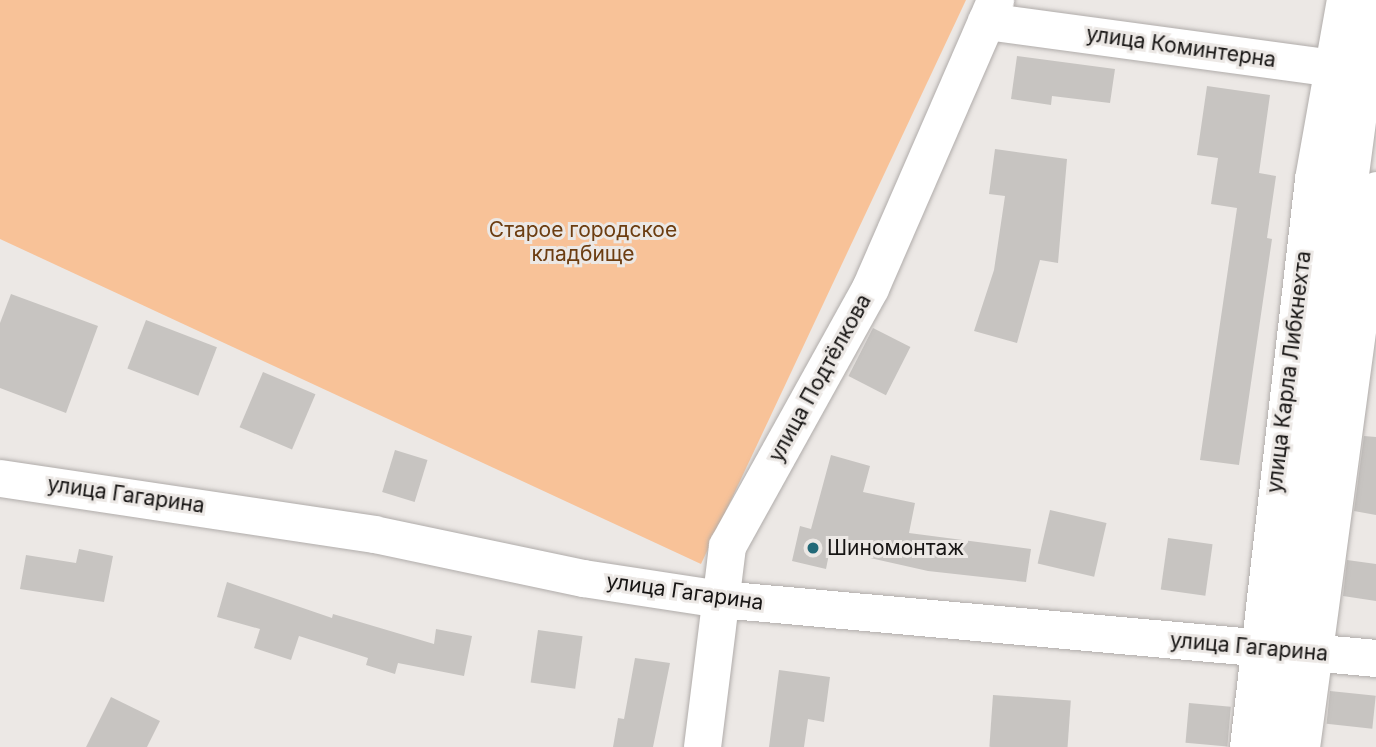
<!DOCTYPE html>
<meta charset="utf-8">
<style>
body{margin:0}
#map{position:relative;width:1376px;height:747px;overflow:hidden;background:#ece8e5;font-family:Inter,sans-serif}
div>[style]{position:absolute}
.green>*{inset:0;background:#f8c298}
.building>*{inset:0;background:#c7c4c1;transform-origin:0 0}
.roads{filter:drop-shadow(0 0 2px #b0acaa) drop-shadow(0 0 2px #b0acaa)}
.minor>*{height:37px;margin:-18.5px;padding:0 18.5px;transform-origin:18.5px;border-radius:18.5px;background:#fff}
.dots>*{width:19px;height:19px;translate:-50% -50%;box-sizing:border-box;border:4px solid #ece8e5;border-radius:50%}
span{translate:-50% -50%;white-space:nowrap;text-align:center;line-height:1.15;-webkit-text-stroke:6px #ece8e5;paint-order:stroke}
.street-label{font-size:21px;color:#171514}
.park-label{font-size:21px;color:#6c3d11}
.poi-label{font-size:21px;color:#171514}
.left{translate:0 -50%;text-align:left}
</style>
<div id="map">
<div class="green">
<div style="clip-path:polygon(0 0,966px 0,701px 564px,0 239px)"></div>
</div>
<div class="building">
<div style="clip-path:polygon(1017px 56px,1115px 69px,1110px 103px,1052px 96px,1051px 105px,1011px 99px)"></div>
<div style="clip-path:polygon(1207px 86px,1270px 95px,1259px 173px,1276px 176px,1267px 238px,1272px 239px,1239px 465px,1200px 460px,1237px 208px,1211px 204px,1218px 158px,1197px 155px)"></div>
<div style="clip-path:polygon(995px 149px,1067px 159px,1058px 263px,1040px 260px,1017px 343px,974px 331px,994px 270px,1005px 196px,989px 194px)"></div>
<div style="clip-path:polygon(11px 294px,98px 326px,66px 413px,0 388px,0 323px)"></div>
<div style="left:146px;top:320px;width:76px;height:52px;rotate:21deg"></div>
<div style="left:873px;top:328px;width:42px;height:54px;rotate:27deg"></div>
<div style="left:263px;top:372px;width:57px;height:60px;rotate:23deg"></div>
<div style="clip-path:polygon(1364px 436px,1376px 437px,1376px 515px,1354px 511px)"></div>
<div style="left:395px;top:450px;width:34px;height:44px;rotate:17deg"></div>
<div style="clip-path:polygon(831px 455px,870px 466px,863px 492px,915px 503px,909px 533px,1031px 549px,1026px 582px,928px 571px,830px 549px,826px 569px,792px 561px,800px 526px,811px 529px)"></div>
<div style="left:1050px;top:510px;width:58px;height:55px;rotate:13deg"></div>
<div style="left:1168px;top:538px;width:45px;height:52px;rotate:8deg"></div>
<div style="clip-path:polygon(79px 549px,113px 556px,104px 602px,20px 589px,26px 555px,76px 563px)"></div>
<div style="clip-path:polygon(1347px 560px,1376px 564px,1376px 601px,1343px 596px)"></div>
<div style="clip-path:polygon(227px 582px,332px 618px,333px 614px,434px 644px,436px 629px,472px 636px,464px 676px,398px 663px,395px 674px,366px 665px,368px 658px,299px 636px,291px 660px,254px 648px,260px 629px,217px 617px)"></div>
<div style="left:538px;top:630px;width:45px;height:53px;rotate:8deg"></div>
<div style="clip-path:polygon(635px 658px,670px 663px,653px 747px,613px 747px,618px 718px,624px 719px)"></div>
<div style="clip-path:polygon(779px 670px,830px 677px,824px 722px,808px 719px,804px 747px,769px 747px)"></div>
<div style="left:1330px;top:691px;width:46px;height:33px;rotate:6deg"></div>
<div style="left:993px;top:695px;width:78px;height:52px;rotate:4deg"></div>
<div style="clip-path:polygon(111px 697px,160px 721px,147px 747px,86px 747px)"></div>
<div style="left:1189px;top:703px;width:42px;height:40px;rotate:5deg"></div>
</div>
<div class="roads">
<div class="minor">
<div style="left:986px;top:21px;width:375px;rotate:7.7deg"></div>
<div style="left:0;top:478px;width:378px;rotate:8.5deg"></div>
<div style="left:374px;top:534px;width:214px;rotate:11.9deg"></div>
<div style="left:583px;top:578px;width:139px;rotate:8.7deg"></div>
<div style="left:720px;top:599px;width:659px;rotate:5.14deg"></div>
<div style="left:702px;top:747px;width:203px;rotate:-82.9deg"></div>
<div style="left:727px;top:546px;width:295px;rotate:-61deg"></div>
<div style="left:870px;top:288px;width:314px;rotate:-66.5deg"></div>
<div style="left:1248px;top:747px;width:572px;rotate:-83.47deg"></div>
<div style="left:1313px;top:179px;width:182px;rotate:-79.9deg"></div>
<div style="left:1274px;top:747px;width:754px;rotate:-82.45deg"></div>
<div style="left:1301px;top:747px;width:562px;rotate:-82.33deg"></div>
</div>
</div>
<div class="dots">
<div style="left:813px;top:548px;background:#226978"></div>
</div>
<div class="street-label">
<span style="left:1181px;top:47px;rotate:8deg">улица Коминтерна</span>
<span style="left:1289px;top:372px;rotate:-83deg">улица Карла Либкнехта</span>
<span style="left:820px;top:378px;rotate:-61deg">улица Подтёлкова</span>
<span style="left:126px;top:495px;rotate:8deg">улица Гагарина</span>
<span style="left:685px;top:592px;rotate:8deg">улица Гагарина</span>
<span style="left:1249px;top:647px;rotate:5deg">улица Гагарина</span>
</div>
<div class="park-label">
<span style="left:583px;top:242px">Старое городское<br>кладбище</span>
</div>
<div class="poi-label">
<span class="left" style="left:827px;top:548px">Шиномонтаж</span>
</div>
</div>
